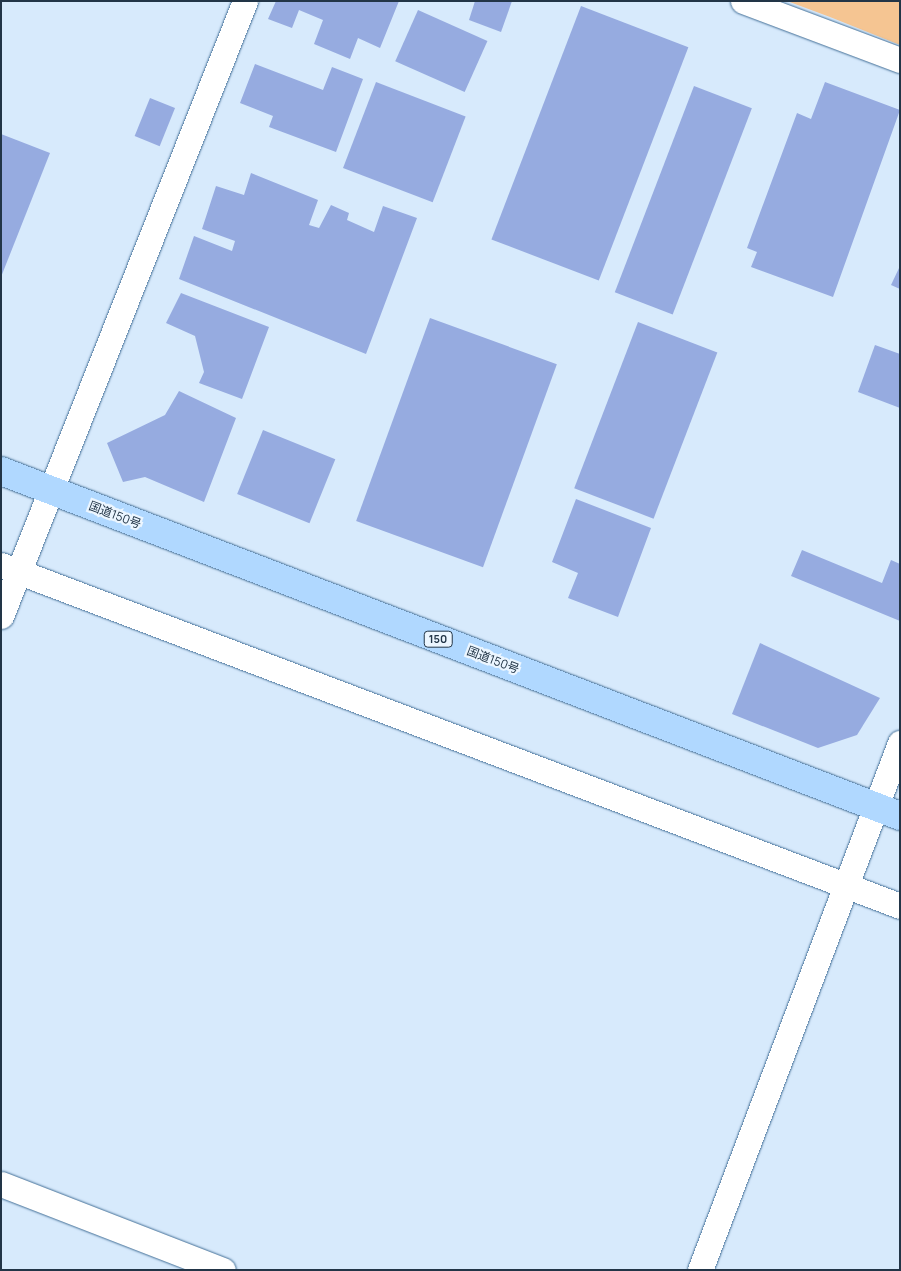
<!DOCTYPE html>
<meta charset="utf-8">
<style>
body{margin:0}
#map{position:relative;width:901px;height:1271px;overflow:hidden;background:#d7eafc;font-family:Manrope,"Noto Sans JP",sans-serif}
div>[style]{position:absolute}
.green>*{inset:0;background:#f5c592}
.building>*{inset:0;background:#96abe0;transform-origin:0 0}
.roads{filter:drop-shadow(0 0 1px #436f97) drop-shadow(0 0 1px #436f97)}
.minor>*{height:25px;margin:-12.5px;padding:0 12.5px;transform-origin:12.5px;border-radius:12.5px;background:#fff}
.highway>*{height:28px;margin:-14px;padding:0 14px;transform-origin:14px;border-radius:14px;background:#b0d8ff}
span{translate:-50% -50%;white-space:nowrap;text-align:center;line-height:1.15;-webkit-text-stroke:4.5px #ecf6ff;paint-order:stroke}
.shield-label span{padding:1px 4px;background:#ecf6ff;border:1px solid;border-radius:4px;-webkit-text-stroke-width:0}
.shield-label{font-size:11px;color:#223547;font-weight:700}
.street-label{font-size:12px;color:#223547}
.frame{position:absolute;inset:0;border:2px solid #223547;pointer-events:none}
</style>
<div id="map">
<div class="green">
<div style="clip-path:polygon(787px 1px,900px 1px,900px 45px,830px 17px)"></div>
</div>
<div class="building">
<div style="clip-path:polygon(276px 1px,399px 1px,380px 48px,358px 38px,350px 59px,314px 44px,323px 20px,299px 10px,292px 28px,268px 19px)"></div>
<div style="clip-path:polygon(475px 1px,512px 1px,501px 32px,469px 20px)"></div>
<div style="left:581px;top:6px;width:115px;height:250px;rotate:21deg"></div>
<div style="left:418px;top:10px;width:76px;height:56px;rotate:24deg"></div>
<div style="clip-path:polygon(255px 64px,323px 90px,332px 67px,363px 79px,336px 152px,269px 127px,273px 116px,240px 103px)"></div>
<div style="left:376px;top:82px;width:96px;height:92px;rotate:21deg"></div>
<div style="clip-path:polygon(825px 82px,900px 110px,833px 297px,751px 267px,757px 252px,747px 248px,797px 113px,811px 119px)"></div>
<div style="left:694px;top:86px;width:62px;height:221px;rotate:21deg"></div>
<div style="left:150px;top:98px;width:27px;height:41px;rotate:22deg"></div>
<div style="clip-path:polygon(1px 134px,50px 153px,1px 277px)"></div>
<div style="clip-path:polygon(251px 173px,318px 200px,309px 225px,319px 228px,331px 205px,349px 213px,347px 220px,374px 232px,383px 206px,417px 218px,366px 354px,179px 279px,194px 236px,232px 251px,235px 241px,202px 229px,216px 186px,244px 195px)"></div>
<div style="clip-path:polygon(900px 266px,900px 289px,891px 285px)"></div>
<div style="clip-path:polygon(181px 293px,269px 327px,242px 399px,199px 383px,204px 372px,195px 336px,166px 323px)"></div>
<div style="left:430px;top:318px;width:135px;height:216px;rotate:20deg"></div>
<div style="left:638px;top:322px;width:85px;height:178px;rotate:21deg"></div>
<div style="clip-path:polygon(875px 345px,900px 354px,900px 408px,858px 392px)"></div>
<div style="clip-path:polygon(179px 391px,236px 418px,204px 502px,145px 477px,123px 482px,107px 443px,165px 415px)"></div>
<div style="left:263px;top:430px;width:78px;height:69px;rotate:22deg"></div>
<div style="clip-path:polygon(576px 499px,651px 528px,618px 617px,568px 598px,578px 573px,552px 562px)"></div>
<div style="clip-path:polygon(802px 550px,882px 583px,891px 560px,900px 564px,900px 621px,791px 576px)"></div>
<div style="clip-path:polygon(760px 643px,880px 698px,857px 735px,818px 748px,732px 714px)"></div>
</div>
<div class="roads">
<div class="minor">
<div style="left:743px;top:1px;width:168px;rotate:20.6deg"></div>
<div style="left:1px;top:565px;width:961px;rotate:20.77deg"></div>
<div style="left:1px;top:616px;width:662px;rotate:-68.36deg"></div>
<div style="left:1px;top:1184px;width:238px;rotate:21.2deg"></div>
<div style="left:700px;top:1270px;width:564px;rotate:-69.22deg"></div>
</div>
<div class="highway">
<div style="left:1px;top:471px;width:963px;rotate:20.99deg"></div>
</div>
</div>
<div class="shield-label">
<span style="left:438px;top:639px">150</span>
</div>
<div class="street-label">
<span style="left:115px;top:515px;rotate:21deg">国道150号</span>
<span style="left:493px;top:660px;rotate:21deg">国道150号</span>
</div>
<div class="frame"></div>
</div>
